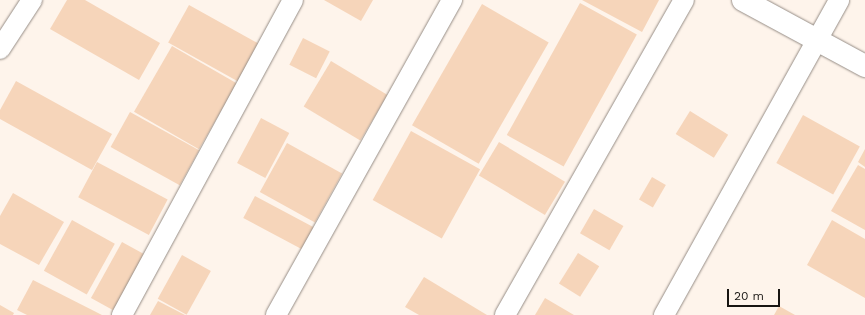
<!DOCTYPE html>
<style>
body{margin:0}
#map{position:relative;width:865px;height:315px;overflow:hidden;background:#fef4eb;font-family:"Work Sans",sans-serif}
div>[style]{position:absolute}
.building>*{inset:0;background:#f6d5ba;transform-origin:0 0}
.roads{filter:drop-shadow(0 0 1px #968d86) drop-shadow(0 0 1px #968d86)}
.minor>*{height:20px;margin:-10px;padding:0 10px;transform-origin:10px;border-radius:10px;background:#fff}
.tertiary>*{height:22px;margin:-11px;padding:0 11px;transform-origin:11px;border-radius:11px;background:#fff}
span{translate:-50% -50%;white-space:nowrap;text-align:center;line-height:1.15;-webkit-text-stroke:3px #fef4eb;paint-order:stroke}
.scale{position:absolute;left:727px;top:289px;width:53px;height:18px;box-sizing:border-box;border:2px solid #181512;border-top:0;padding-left:5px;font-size:12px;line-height:14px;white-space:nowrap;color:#181512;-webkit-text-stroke:3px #fef4eb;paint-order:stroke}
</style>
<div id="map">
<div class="building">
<div style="clip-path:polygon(67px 0,85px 0,160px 43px,139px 80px,50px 29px)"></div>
<div style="clip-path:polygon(324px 0,373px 0,361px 21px)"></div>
<div style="clip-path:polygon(582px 0,659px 0,642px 32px)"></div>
<div style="left:580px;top:3px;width:65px;height:151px;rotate:29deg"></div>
<div style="left:482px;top:4px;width:77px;height:140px;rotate:30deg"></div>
<div style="left:189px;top:5px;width:81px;height:43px;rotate:29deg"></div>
<div style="left:303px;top:38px;width:30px;height:30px;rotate:27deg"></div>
<div style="left:172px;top:46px;width:75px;height:76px;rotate:30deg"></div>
<div style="left:331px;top:61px;width:66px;height:53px;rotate:31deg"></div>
<div style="clip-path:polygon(16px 81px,112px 134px,92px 170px,0 119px,0 110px)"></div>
<div style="left:690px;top:111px;width:45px;height:27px;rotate:32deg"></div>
<div style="left:130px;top:112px;width:79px;height:40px;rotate:29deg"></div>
<div style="left:803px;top:115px;width:65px;height:55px;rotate:29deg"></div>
<div style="left:261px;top:118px;width:32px;height:51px;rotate:28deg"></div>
<div style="left:411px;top:131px;width:79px;height:79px;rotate:29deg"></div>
<div style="left:499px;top:142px;width:77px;height:39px;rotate:31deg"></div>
<div style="left:287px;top:143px;width:63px;height:56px;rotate:29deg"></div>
<div style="clip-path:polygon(865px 149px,865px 167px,858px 162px)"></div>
<div style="left:97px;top:162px;width:80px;height:40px;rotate:28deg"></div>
<div style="clip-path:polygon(858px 165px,865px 169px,865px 230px,831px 211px)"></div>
<div style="left:652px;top:177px;width:16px;height:26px;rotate:30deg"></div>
<div style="clip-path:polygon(13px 193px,64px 222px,39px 265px,0 244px,0 216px)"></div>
<div style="left:255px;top:196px;width:67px;height:25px;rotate:28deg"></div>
<div style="left:594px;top:209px;width:34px;height:28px;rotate:30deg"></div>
<div style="left:72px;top:220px;width:49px;height:58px;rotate:29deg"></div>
<div style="clip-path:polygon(832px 220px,865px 239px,865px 298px,807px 265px)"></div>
<div style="left:122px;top:242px;width:26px;height:64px;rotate:29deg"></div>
<div style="left:578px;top:253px;width:25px;height:36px;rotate:32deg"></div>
<div style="left:182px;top:255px;width:33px;height:50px;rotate:29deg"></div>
<div style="clip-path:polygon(424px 277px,487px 315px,419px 315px,405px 307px)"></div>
<div style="clip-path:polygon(33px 280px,102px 315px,27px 315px,17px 310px)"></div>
<div style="clip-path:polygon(545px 298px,574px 315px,535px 315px)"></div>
<div style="clip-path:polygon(158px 301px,185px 315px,150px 315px)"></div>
<div style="clip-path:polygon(0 305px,14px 313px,13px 315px,0 315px)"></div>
<div style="clip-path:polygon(779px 306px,795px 315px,774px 315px)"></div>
</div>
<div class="roads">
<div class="minor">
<div style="left:0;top:49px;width:59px;rotate:-56.9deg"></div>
<div style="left:122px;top:315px;width:358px;rotate:-61.5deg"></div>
<div style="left:276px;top:315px;width:361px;rotate:-60.8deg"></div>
<div style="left:505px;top:315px;width:362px;rotate:-60.4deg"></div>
<div style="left:664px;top:315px;width:360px;rotate:-60.9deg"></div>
</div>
<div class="tertiary">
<div style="left:743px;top:0;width:139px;rotate:28.4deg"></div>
</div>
</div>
<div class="scale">20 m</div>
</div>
